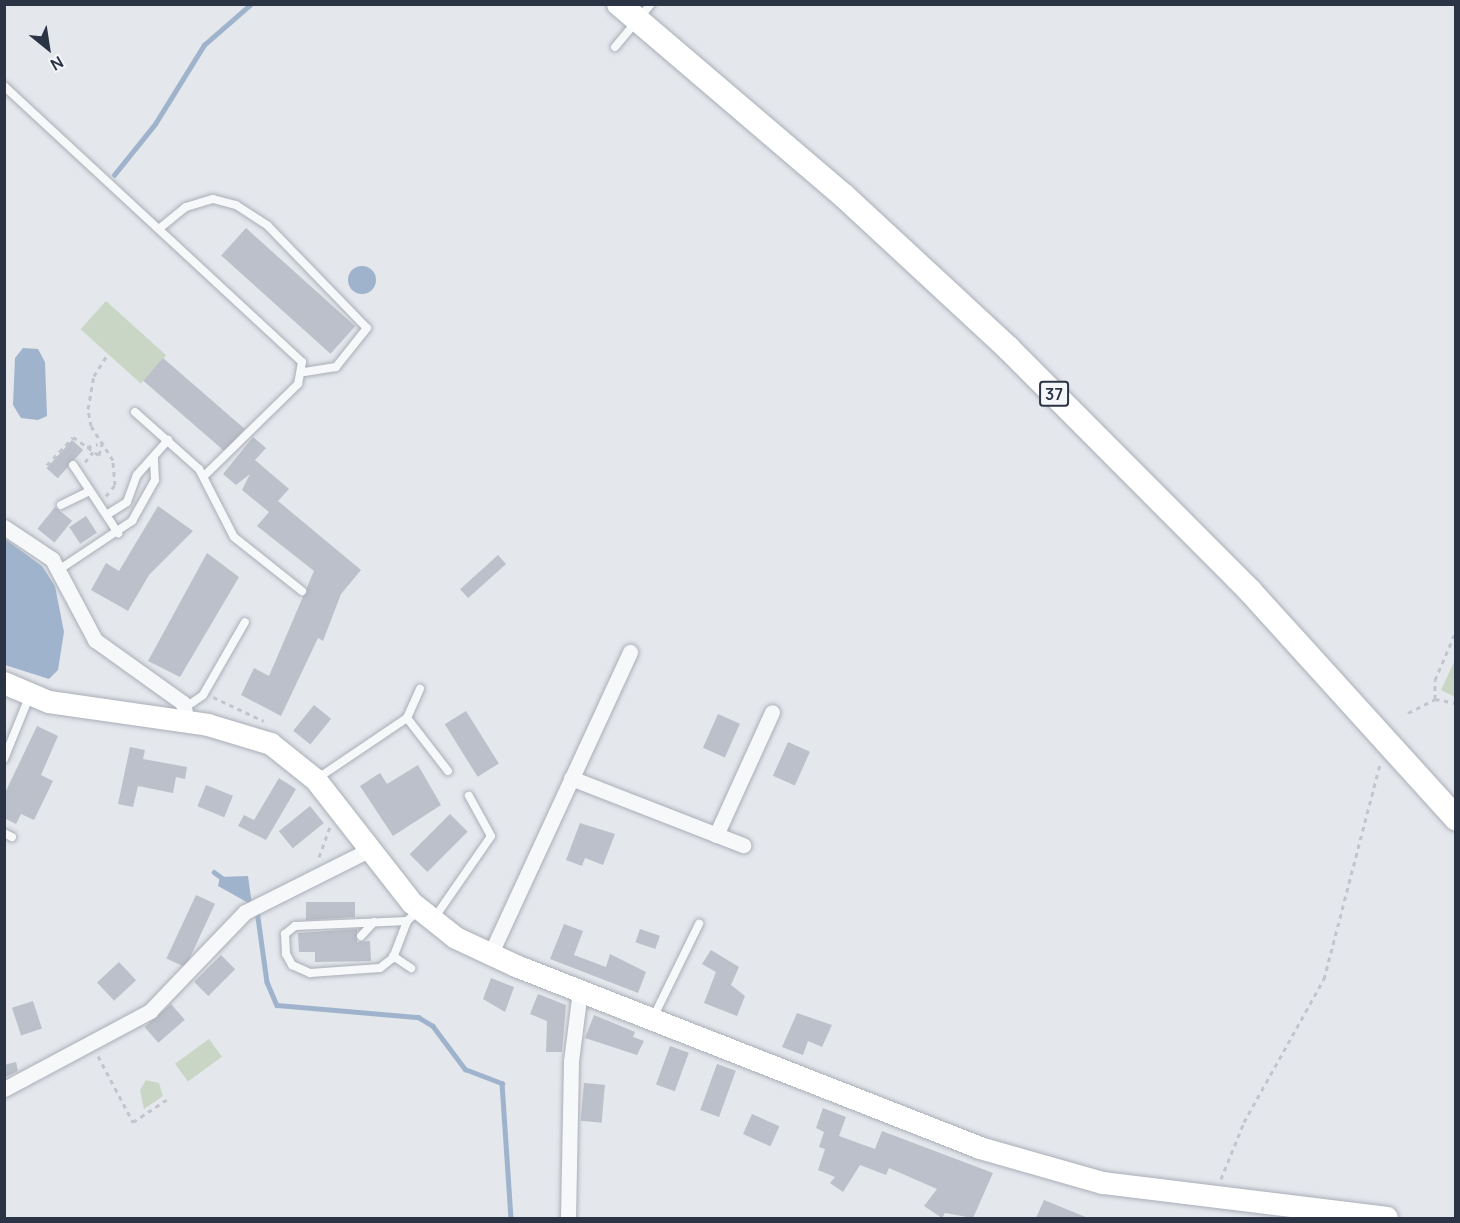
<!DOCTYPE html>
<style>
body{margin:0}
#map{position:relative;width:1460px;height:1223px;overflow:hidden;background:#e4e7ec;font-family:Manrope,sans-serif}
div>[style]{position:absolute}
.green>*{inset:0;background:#c9d6c5;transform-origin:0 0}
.water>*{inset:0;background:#9fb4cc}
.round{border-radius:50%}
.stream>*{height:4.5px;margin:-2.25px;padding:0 2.25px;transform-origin:2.25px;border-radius:2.25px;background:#9fb4cc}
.building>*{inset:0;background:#bbc0ca;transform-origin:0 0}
.path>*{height:3px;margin-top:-1.5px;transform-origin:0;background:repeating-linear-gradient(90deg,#c2c5cb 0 4.5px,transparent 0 9px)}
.roads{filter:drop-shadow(0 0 2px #a9aeb7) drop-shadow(0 0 2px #a9aeb7)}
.lane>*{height:8px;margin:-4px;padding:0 4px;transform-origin:4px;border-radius:4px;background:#f7f8fa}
.street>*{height:15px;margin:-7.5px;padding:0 7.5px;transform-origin:7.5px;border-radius:7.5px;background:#f7f8fa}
.secondary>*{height:22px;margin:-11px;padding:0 11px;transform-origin:11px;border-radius:11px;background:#fff}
.primary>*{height:24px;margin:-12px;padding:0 12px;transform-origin:12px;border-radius:12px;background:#fff}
span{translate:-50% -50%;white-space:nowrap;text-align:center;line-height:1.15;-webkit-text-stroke:4.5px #f4f6f9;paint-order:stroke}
.shield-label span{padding:2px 4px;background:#f4f6f9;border:2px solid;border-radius:4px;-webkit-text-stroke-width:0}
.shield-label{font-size:16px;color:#2b3445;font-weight:700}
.frame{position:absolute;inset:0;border:6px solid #2b3445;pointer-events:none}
.north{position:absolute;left:18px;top:18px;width:60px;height:60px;-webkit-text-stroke:4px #f4f6f9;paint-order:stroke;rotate:150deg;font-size:16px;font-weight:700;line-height:24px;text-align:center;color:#2b3445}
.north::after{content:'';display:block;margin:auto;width:21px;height:27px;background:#2b3445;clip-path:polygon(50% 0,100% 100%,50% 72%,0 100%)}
</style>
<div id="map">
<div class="green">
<div style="left:106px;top:301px;width:81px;height:38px;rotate:42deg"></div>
<div style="clip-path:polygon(1455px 660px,1455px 697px,1441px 690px)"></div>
<div style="left:209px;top:1039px;width:22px;height:42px;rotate:54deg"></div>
<div style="clip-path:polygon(146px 1080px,159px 1083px,163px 1096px,144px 1109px,140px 1090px)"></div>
</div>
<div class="water">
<div class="round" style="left:348px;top:266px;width:28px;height:28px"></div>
<div style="clip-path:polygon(23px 348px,38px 349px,45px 362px,47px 416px,38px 420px,21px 418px,13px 405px,15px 358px)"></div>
<div style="clip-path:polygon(5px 539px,42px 566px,55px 586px,64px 632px,58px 670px,49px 679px,5px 665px)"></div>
<div style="clip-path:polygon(248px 876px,252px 905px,218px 886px,220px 877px)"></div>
</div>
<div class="stream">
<div style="left:114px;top:175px;width:65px;rotate:-51.2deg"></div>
<div style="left:155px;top:124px;width:93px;rotate:-58.2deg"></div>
<div style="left:204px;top:45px;width:62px;rotate:-41.1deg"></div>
<div style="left:214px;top:872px;width:14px;rotate:36deg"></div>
<div style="left:257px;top:910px;width:73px;rotate:82.1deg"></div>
<div style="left:267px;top:982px;width:25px;rotate:67deg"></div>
<div style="left:277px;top:1005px;width:142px;rotate:4.9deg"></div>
<div style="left:418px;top:1017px;width:17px;rotate:31deg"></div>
<div style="left:433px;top:1026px;width:54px;rotate:53.3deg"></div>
<div style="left:465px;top:1069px;width:40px;rotate:21deg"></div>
<div style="left:502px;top:1083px;width:135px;rotate:86.2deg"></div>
</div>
<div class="building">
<div style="left:246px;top:228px;width:147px;height:37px;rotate:42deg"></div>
<div style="left:163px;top:358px;width:108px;height:30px;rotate:41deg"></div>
<div style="clip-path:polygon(253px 437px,266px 448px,255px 460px,289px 489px,278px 501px,361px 570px,341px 594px,323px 641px,318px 638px,281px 716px,241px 695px,254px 668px,269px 676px,314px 571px,257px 526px,269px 512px,242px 490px,250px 474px,236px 485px,223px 474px)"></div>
<div style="left:72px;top:440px;width:15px;height:38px;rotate:42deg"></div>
<div style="clip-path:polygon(158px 506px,193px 531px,149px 575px,128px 611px,91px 590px,106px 563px,119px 571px)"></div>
<div style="left:55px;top:507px;width:22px;height:28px;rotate:39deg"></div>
<div style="left:86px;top:516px;width:20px;height:20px;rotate:57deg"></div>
<div style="clip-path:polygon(207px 553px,239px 577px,180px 677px,148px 661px)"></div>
<div style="left:498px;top:555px;width:12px;height:51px;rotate:48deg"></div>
<div style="left:314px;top:705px;width:22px;height:33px;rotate:39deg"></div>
<div style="left:466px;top:711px;width:62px;height:25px;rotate:58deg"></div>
<div style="left:718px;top:714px;width:24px;height:37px;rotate:24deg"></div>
<div style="clip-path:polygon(37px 726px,58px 736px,41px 775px,53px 781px,34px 820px,21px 814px,16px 824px,4px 818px,4px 795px)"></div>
<div style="left:788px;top:742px;width:24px;height:37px;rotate:24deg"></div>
<div style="clip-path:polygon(130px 747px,145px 750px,143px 759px,187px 767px,185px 779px,176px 777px,173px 793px,138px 786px,133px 807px,118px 804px)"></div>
<div style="clip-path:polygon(418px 765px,441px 805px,393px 836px,360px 786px,380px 773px,387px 784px)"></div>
<div style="clip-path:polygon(279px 778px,296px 789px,266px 840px,238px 826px,244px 815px,254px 820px)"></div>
<div style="left:206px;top:785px;width:29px;height:23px;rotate:22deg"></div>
<div style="left:310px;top:806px;width:22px;height:40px;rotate:51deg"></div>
<div style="left:450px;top:814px;width:25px;height:57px;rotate:45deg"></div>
<div style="clip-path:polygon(580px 823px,615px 834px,603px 865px,585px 858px,582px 866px,566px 860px)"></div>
<div style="left:196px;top:895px;width:21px;height:70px;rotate:25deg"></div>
<div style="clip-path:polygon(306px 902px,355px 902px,355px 917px,306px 920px)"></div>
<div style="clip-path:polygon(564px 924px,583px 931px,574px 955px,606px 967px,610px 954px,646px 972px,638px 993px,550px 959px)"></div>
<div style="clip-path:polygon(357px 929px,357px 942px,370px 941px,371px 961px,315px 962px,315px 952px,299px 952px,298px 933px)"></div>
<div style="left:640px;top:929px;width:21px;height:14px;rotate:19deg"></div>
<div style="clip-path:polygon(711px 950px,739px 967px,731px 985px,745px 996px,737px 1016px,704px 1003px,716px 972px,702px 964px)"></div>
<div style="left:221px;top:955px;width:20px;height:38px;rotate:45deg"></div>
<div style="left:119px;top:962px;width:25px;height:30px;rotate:47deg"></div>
<div style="clip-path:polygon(491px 978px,514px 987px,505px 1012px,483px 999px)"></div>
<div style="clip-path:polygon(538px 994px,566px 1005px,562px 1052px,546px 1052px,547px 1021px,530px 1014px)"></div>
<div style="left:33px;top:1001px;width:29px;height:22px;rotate:72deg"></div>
<div style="left:171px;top:1004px;width:21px;height:35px;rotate:49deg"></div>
<div style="clip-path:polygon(797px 1013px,832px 1025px,822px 1047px,808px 1041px,803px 1055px,782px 1047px)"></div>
<div style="clip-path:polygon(594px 1015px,635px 1032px,633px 1037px,644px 1041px,637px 1055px,585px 1038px)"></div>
<div style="left:670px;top:1046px;width:20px;height:41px;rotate:20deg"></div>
<div style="clip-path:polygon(16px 1062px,18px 1071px,4px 1078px,4px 1065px)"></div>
<div style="left:717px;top:1064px;width:20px;height:49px;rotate:20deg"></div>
<div style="left:584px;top:1083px;width:21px;height:38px;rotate:5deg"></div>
<div style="clip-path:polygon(823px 1108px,846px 1117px,839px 1136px,875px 1149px,882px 1131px,993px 1173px,973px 1218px,945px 1213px,942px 1218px,924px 1206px,937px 1189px,889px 1168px,886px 1175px,860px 1165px,843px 1192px,830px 1183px,835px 1177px,818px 1170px,825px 1149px,819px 1147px,824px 1132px,816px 1128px)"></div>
<div style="left:752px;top:1114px;width:30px;height:22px;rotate:24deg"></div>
<div style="clip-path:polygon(1044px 1200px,1088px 1218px,1036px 1218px)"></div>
</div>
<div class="path">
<div style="left:87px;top:447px;width:11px;rotate:-15deg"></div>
<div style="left:85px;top:462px;width:13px;rotate:-51deg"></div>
<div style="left:47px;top:465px;width:38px;rotate:-47deg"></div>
<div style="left:73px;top:437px;width:32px;rotate:35deg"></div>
<div style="left:99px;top:455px;width:16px;rotate:-75deg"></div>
<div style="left:106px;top:496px;width:14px;rotate:-51deg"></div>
<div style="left:115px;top:485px;width:25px;rotate:-95deg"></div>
<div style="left:113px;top:460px;width:40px;rotate:-122.9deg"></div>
<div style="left:91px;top:426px;width:17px;rotate:-100deg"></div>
<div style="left:88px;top:409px;width:34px;rotate:-80deg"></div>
<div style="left:94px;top:376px;width:26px;rotate:-58deg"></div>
<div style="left:213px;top:697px;width:56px;rotate:25.2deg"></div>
<div style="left:1435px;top:699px;width:21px;rotate:11deg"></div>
<div style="left:1408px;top:713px;width:30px;rotate:-27deg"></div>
<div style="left:1435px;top:699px;width:19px;rotate:-90deg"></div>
<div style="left:1435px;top:680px;width:53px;rotate:-66.8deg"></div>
<div style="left:319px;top:857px;width:32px;rotate:-70deg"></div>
<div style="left:98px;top:1056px;width:75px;rotate:62.1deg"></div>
<div style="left:133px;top:1122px;width:43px;rotate:-33.7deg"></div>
<div style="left:1221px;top:1179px;width:61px;rotate:-68deg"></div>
<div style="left:1244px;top:1122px;width:164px;rotate:-60.8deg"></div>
<div style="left:1324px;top:979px;width:222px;rotate:-75.4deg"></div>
</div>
<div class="roads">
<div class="lane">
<div style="left:615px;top:47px;width:56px;rotate:-50.1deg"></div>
<div style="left:4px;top:86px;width:406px;rotate:42.8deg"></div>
<div style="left:302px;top:362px;width:22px;rotate:100deg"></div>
<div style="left:298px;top:384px;width:132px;rotate:135.6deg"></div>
<div style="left:160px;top:228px;width:33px;rotate:-39deg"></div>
<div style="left:186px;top:207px;width:28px;rotate:-17deg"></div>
<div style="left:213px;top:199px;width:24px;rotate:15deg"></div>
<div style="left:236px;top:205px;width:38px;rotate:33deg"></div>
<div style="left:268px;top:226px;width:142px;rotate:45.9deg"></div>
<div style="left:367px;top:328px;width:50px;rotate:128.5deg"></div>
<div style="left:336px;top:367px;width:32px;rotate:171deg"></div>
<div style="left:135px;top:412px;width:86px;rotate:41.7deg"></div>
<div style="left:199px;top:469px;width:76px;rotate:62.8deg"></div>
<div style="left:234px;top:537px;width:87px;rotate:38.5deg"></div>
<div style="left:73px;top:465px;width:82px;rotate:56.5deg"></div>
<div style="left:61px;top:505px;width:30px;rotate:-26deg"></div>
<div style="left:108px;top:514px;width:22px;rotate:-32deg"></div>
<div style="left:127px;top:502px;width:29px;rotate:-70deg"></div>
<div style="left:137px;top:475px;width:47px;rotate:-48.5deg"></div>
<div style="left:60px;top:569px;width:87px;rotate:-33.7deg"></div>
<div style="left:132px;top:521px;width:47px;rotate:-60.7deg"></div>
<div style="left:155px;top:480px;width:22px;rotate:-93deg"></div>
<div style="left:186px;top:707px;width:21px;rotate:-35deg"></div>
<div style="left:203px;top:695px;width:84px;rotate:-60.1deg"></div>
<div style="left:407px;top:718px;width:67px;rotate:52.3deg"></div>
<div style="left:4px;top:759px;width:67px;rotate:-68deg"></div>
<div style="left:318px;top:778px;width:107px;rotate:-34deg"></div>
<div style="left:407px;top:718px;width:32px;rotate:-66deg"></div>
<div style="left:4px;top:833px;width:9px;rotate:27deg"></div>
<div style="left:435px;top:917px;width:98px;rotate:-55.3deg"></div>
<div style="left:491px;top:836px;width:46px;rotate:-118.8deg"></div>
<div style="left:407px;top:921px;width:112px;rotate:177.4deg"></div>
<div style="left:295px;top:926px;width:13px;rotate:141deg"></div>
<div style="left:285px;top:934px;width:20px;rotate:87deg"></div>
<div style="left:286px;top:954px;width:13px;rotate:61deg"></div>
<div style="left:292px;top:965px;width:20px;rotate:24deg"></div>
<div style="left:310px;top:973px;width:70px;rotate:-4.1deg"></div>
<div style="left:380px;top:968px;width:16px;rotate:-38deg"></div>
<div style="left:393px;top:958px;width:40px;rotate:-69deg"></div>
<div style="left:407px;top:921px;width:15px;rotate:-42deg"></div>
<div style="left:361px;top:936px;width:19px;rotate:-47deg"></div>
<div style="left:393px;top:956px;width:22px;rotate:34deg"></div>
<div style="left:653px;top:1018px;width:105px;rotate:-63.9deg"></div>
</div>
<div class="street">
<div style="left:4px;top:527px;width:58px;rotate:33.7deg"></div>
<div style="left:52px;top:559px;width:92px;rotate:62deg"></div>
<div style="left:95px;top:640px;width:108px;rotate:35.6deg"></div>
<div style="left:183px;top:703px;width:19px;rotate:78deg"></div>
<div style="left:571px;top:778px;width:185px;rotate:21.3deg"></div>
<div style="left:716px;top:835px;width:135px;rotate:-65.5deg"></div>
<div style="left:490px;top:955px;width:334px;rotate:-65.2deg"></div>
<div style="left:4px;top:1089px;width:166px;rotate:-28.1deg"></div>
<div style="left:150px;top:1011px;width:137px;rotate:-46.2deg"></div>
<div style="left:245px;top:912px;width:139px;rotate:-26.6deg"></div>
<div style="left:568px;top:1218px;width:157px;rotate:-88.9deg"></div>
<div style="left:571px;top:1061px;width:71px;rotate:-82.7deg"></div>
</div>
<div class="secondary">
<div style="left:4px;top:683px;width:49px;rotate:22.9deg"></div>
<div style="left:49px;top:702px;width:161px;rotate:8.2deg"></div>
<div style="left:208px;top:725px;width:66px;rotate:16.8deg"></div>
<div style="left:271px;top:744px;width:58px;rotate:38.7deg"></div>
<div style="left:316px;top:780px;width:156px;rotate:52deg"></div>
<div style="left:412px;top:903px;width:56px;rotate:38.5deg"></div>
<div style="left:456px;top:938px;width:66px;rotate:25deg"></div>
<div style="left:516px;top:966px;width:498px;rotate:21.4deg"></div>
<div style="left:980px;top:1148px;width:128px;rotate:15.9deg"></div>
<div style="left:1103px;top:1183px;width:286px;rotate:7deg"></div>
</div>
<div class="primary">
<div style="left:619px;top:4px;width:296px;rotate:40.5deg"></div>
<div style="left:844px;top:196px;width:224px;rotate:42.8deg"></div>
<div style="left:1008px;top:348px;width:343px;rotate:45.1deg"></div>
<div style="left:1250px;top:591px;width:307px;rotate:47.8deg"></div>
</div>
</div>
<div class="shield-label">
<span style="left:1054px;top:394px">37</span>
</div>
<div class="frame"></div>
<div class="north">N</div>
</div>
